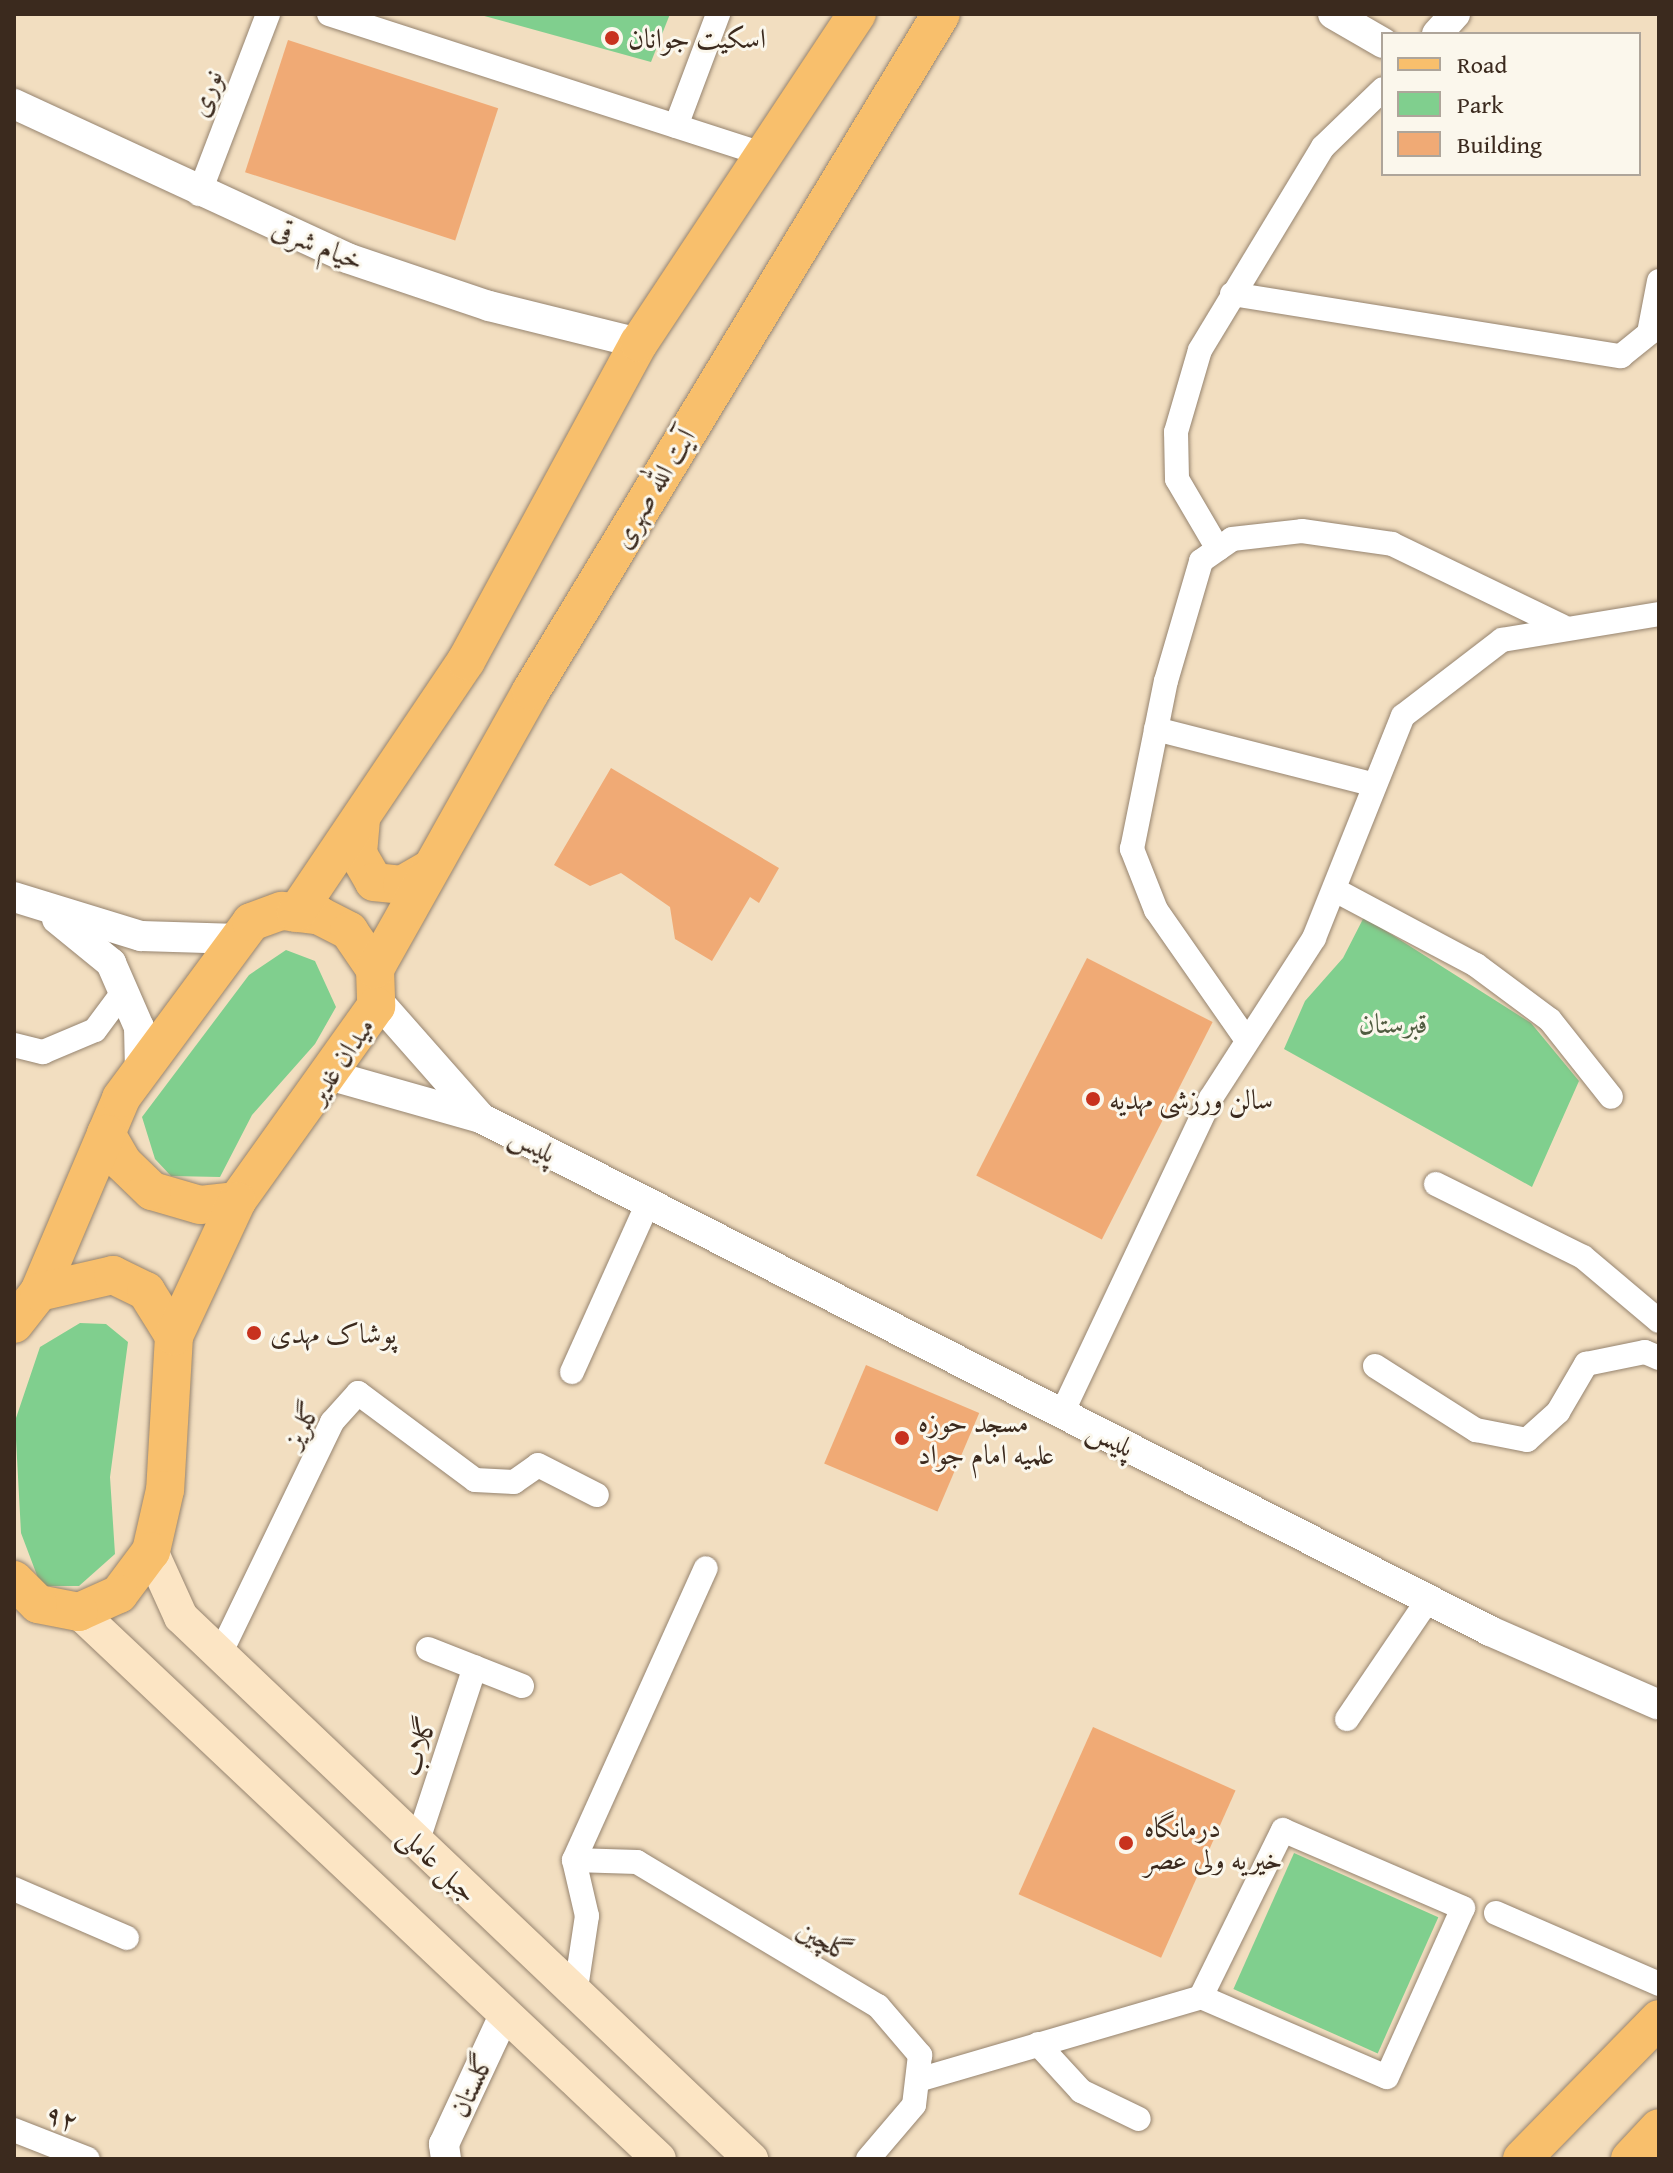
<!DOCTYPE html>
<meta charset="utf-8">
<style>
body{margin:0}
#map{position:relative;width:1673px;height:2173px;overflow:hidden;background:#f2dec0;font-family:"Gentium Book Plus",Amiri,serif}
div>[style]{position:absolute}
.green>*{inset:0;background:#80cf8e;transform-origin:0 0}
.building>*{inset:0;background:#f0aa75;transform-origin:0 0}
.roads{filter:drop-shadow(0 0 2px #96846f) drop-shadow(0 0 2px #96846f)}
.minor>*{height:24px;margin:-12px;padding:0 12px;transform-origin:12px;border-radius:12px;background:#fff}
.tertiary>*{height:30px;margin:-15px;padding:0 15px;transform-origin:15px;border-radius:15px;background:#fff}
.secondary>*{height:34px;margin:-17px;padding:0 17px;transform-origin:17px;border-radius:17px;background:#fce5c4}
.primary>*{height:38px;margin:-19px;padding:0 19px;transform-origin:19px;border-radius:19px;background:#f8bf6c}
.dots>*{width:22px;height:22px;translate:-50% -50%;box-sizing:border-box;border:4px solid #fbf7ec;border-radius:50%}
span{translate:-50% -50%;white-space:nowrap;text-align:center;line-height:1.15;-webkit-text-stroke:6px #fbf7ec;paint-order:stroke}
.poi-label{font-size:28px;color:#3b2a1e}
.left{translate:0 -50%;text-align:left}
.street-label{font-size:28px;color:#3b2a1e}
.park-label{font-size:28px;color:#505c40}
.frame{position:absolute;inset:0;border:16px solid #3b2a1e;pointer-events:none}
.legend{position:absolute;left:1381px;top:32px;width:260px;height:144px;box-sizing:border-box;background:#fbf7ec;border:2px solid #aea59a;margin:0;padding:10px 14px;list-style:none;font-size:24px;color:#3b2a1e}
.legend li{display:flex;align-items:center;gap:16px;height:40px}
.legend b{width:40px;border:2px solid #aea59a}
</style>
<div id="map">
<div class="green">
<div style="clip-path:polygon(477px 14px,670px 14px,651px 62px)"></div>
<div style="clip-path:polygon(1364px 917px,1531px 1023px,1579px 1081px,1532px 1187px,1284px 1049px,1305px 1001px,1343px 958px)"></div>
<div style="clip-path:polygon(286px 950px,315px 961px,336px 1007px,315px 1044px,252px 1115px,220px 1177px,171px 1176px,155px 1159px,142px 1117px,249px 975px)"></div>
<div style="clip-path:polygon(80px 1323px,106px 1324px,128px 1342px,110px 1477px,115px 1554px,79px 1586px,41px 1586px,21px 1533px,15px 1421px,40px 1347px)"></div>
<div style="left:1294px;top:1853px;width:158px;height:149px;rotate:24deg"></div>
</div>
<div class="building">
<div style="left:288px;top:40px;width:221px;height:139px;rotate:18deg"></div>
<div style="clip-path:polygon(611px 768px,779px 868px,759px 903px,750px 897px,712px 961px,675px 939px,670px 907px,621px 873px,590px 886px,554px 865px)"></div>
<div style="left:1087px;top:958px;width:141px;height:244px;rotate:27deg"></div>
<div style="left:866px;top:1365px;width:123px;height:107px;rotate:23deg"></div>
<div style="left:1093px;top:1727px;width:156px;height:183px;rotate:24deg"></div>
</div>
<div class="roads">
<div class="minor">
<div style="left:329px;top:14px;width:455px;rotate:17.9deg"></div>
<div style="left:676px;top:126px;width:120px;rotate:-69.4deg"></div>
<div style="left:199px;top:194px;width:193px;rotate:-69deg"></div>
<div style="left:1232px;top:294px;width:394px;rotate:9.1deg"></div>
<div style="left:1621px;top:356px;width:36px;rotate:-39deg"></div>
<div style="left:1649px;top:333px;width:53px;rotate:-79.1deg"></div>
<div style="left:1218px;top:549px;width:81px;rotate:-120.4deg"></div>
<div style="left:1177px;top:479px;width:47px;rotate:-91.2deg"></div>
<div style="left:1176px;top:432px;width:85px;rotate:-73.7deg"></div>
<div style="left:1200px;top:350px;width:237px;rotate:-58.8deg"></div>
<div style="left:1323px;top:147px;width:83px;rotate:-44deg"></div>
<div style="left:1156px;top:729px;width:223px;rotate:14.3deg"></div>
<div style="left:1335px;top:890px;width:160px;rotate:28deg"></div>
<div style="left:1476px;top:965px;width:92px;rotate:36.6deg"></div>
<div style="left:1550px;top:1020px;width:98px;rotate:51.6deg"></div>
<div style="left:1246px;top:1039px;width:157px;rotate:-124.9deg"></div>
<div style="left:1156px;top:910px;width:66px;rotate:-111.5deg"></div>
<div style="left:1132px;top:849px;width:171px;rotate:-78.6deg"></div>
<div style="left:1166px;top:681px;width:125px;rotate:-73.7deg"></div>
<div style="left:1201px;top:561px;width:38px;rotate:-35deg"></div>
<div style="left:1232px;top:539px;width:70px;rotate:-6.5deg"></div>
<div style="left:1302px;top:531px;width:91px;rotate:8.2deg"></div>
<div style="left:1392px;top:544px;width:189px;rotate:25.8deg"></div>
<div style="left:14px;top:1045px;width:30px;rotate:14deg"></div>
<div style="left:43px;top:1052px;width:56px;rotate:-22.9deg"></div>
<div style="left:95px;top:1030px;width:49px;rotate:-53.4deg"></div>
<div style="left:1436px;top:1184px;width:164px;rotate:26.4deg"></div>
<div style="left:1583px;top:1257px;width:99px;rotate:40.1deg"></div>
<div style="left:1375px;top:1366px;width:120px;rotate:32.4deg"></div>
<div style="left:1476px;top:1430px;width:52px;rotate:11.1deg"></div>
<div style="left:1527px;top:1440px;width:42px;rotate:-42.1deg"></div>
<div style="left:1558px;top:1412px;width:56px;rotate:-59.7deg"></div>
<div style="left:1586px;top:1364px;width:60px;rotate:-11.5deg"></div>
<div style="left:1645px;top:1352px;width:15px;rotate:23deg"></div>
<div style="left:572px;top:1372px;width:185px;rotate:-65.8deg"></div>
<div style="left:1062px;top:1413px;width:348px;rotate:-64.7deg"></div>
<div style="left:1211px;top:1098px;width:190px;rotate:-57.2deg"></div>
<div style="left:1314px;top:938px;width:239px;rotate:-68.2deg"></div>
<div style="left:1403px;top:716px;width:125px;rotate:-37.5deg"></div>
<div style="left:1502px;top:640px;width:159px;rotate:-9.4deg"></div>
<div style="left:428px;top:1649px;width:101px;rotate:21.5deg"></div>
<div style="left:220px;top:1654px;width:258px;rotate:-64.2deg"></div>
<div style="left:332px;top:1422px;width:39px;rotate:-48deg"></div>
<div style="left:358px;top:1393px;width:146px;rotate:36.6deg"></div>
<div style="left:475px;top:1480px;width:39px;rotate:3deg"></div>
<div style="left:514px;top:1482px;width:29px;rotate:-35deg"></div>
<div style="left:538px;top:1465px;width:66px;rotate:27deg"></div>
<div style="left:1347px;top:1719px;width:144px;rotate:-55.8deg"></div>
<div style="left:417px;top:1843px;width:185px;rotate:-71.8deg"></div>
<div style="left:574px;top:1860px;width:63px;rotate:1.8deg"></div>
<div style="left:637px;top:1862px;width:281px;rotate:30.9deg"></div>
<div style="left:878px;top:2006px;width:65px;rotate:49.4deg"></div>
<div style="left:920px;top:2055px;width:50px;rotate:96.8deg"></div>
<div style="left:914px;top:2105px;width:71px;rotate:130.4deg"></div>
<div style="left:14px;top:1889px;width:123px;rotate:23.4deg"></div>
<div style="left:1496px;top:1913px;width:178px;rotate:23.5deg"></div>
<div style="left:575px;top:1995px;width:80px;rotate:-81.4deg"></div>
<div style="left:587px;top:1916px;width:57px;rotate:-103.1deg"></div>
<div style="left:574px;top:1860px;width:320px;rotate:-65.7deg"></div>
<div style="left:1038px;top:2044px;width:64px;rotate:47.5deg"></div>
<div style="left:1081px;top:2091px;width:64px;rotate:25.8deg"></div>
<div style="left:918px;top:2080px;width:295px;rotate:-16.3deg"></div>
<div style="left:1201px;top:1997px;width:202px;rotate:23.3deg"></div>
<div style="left:1387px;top:2077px;width:185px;rotate:-65.8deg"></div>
<div style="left:1463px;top:1908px;width:196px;rotate:-156.6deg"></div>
<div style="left:1283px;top:1830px;width:186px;rotate:116.2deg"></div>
<div style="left:14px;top:2130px;width:79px;rotate:21.4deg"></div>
</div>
<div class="tertiary">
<div style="left:1333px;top:14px;width:58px;rotate:30.1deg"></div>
<div style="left:1437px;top:34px;width:27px;rotate:-48deg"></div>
<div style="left:14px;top:104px;width:367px;rotate:24.8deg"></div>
<div style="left:347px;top:258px;width:150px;rotate:18.7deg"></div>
<div style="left:489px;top:306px;width:154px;rotate:13.9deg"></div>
<div style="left:14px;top:897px;width:133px;rotate:17.1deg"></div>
<div style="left:141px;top:936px;width:98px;rotate:1.8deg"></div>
<div style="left:57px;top:919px;width:70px;rotate:39.2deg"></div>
<div style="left:111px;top:963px;width:70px;rotate:66.4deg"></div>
<div style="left:139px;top:1027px;width:45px;rotate:88.7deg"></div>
<div style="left:376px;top:999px;width:159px;rotate:48.6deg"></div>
<div style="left:329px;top:1075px;width:158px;rotate:15.8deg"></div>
<div style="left:481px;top:1118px;width:1132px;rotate:26.95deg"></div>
<div style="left:1490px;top:1631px;width:184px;rotate:23.6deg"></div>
<div style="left:446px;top:2159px;width:15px;rotate:-98deg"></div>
<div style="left:444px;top:2144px;width:145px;rotate:-65deg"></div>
</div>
<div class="secondary">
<div style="left:151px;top:1551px;width:72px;rotate:65.6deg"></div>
<div style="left:181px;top:1617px;width:787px;rotate:43.56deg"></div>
<div style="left:79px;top:1612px;width:797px;rotate:43.32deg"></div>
</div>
<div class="primary">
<div style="left:361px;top:819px;width:35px;rotate:95deg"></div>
<div style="left:358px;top:854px;width:32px;rotate:60deg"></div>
<div style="left:374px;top:882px;width:28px;rotate:6deg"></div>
<div style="left:402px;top:885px;width:32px;rotate:-30deg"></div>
<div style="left:282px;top:911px;width:38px;rotate:7deg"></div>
<div style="left:320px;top:916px;width:33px;rotate:27deg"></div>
<div style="left:349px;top:931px;width:46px;rotate:55.6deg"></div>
<div style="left:375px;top:969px;width:37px;rotate:88deg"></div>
<div style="left:376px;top:1006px;width:239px;rotate:125.5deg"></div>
<div style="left:237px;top:1201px;width:37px;rotate:174deg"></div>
<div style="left:200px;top:1205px;width:50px;rotate:-163.7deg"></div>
<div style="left:152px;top:1191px;width:40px;rotate:-136deg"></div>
<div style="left:123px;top:1163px;width:34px;rotate:-120deg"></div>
<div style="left:106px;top:1134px;width:39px;rotate:-67deg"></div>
<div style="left:121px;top:1098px;width:219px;rotate:-53.5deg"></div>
<div style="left:251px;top:922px;width:33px;rotate:-20deg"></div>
<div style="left:296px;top:913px;width:304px;rotate:-56deg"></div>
<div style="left:466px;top:661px;width:362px;rotate:-61.5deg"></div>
<div style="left:639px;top:343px;width:395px;rotate:-56.5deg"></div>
<div style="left:375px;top:969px;width:319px;rotate:-60.7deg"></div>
<div style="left:531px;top:691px;width:791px;rotate:-58.8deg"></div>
<div style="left:39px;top:1292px;width:172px;rotate:-67deg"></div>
<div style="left:14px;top:1324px;width:41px;rotate:-52deg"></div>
<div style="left:39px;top:1292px;width:76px;rotate:-12.9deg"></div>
<div style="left:113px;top:1275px;width:37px;rotate:26deg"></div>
<div style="left:146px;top:1291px;width:53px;rotate:58.1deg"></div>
<div style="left:174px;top:1336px;width:154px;rotate:93.3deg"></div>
<div style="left:165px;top:1490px;width:63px;rotate:102.9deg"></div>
<div style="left:151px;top:1551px;width:54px;rotate:126.7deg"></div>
<div style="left:119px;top:1594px;width:44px;rotate:155.8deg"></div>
<div style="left:79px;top:1612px;width:42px;rotate:-169deg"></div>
<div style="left:38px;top:1604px;width:34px;rotate:-135deg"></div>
<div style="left:174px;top:1336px;width:149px;rotate:-65deg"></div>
<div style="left:1522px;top:2159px;width:196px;rotate:-45.6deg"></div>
<div style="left:1630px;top:2159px;width:42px;rotate:-46.9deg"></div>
</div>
</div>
<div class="dots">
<div style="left:612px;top:38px;background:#c8321e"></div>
<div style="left:1093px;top:1099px;background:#c8321e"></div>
<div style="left:254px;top:1333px;background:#c8321e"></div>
<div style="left:902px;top:1438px;background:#c8321e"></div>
<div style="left:1126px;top:1843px;background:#c8321e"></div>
</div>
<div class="poi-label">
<span class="left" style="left:628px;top:38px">اسکیت جوانان</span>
<span class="left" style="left:1109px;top:1099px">سالن ورزشی مهدیه</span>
<span class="left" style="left:270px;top:1333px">پوشاک مهدی</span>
<span class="left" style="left:918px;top:1438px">مسجد حوزه<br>علمیه امام جواد</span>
<span class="left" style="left:1144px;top:1843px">درمانگاه<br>خیریه ولی عصر</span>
</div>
<div class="street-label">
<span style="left:205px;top:93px;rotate:-69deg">نوری</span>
<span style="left:318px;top:244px;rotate:22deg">خیام شرقی</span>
<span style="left:653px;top:488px;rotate:-59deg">آیت الله صهری</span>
<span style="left:340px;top:1060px;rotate:-56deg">میدان غدیر</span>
<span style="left:533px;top:1144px;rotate:27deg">پلیس</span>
<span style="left:301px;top:1424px;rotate:-60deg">گلریز</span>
<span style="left:1111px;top:1438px;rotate:27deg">پلیس</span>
<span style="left:418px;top:1746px;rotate:-72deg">گلاب</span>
<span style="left:439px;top:1864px;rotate:44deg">جبل عاملی</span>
<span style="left:825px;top:1940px;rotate:30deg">گلچین</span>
<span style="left:471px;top:2085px;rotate:-65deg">گلستان</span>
<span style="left:62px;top:2117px;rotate:21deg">۹۲</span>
</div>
<div class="park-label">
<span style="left:1393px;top:1023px">قبرستان</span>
</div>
<div class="frame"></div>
<ul class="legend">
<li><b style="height:10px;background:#f8bf6c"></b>Road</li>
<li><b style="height:22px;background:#80cf8e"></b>Park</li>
<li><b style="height:22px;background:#f0aa75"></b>Building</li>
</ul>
</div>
